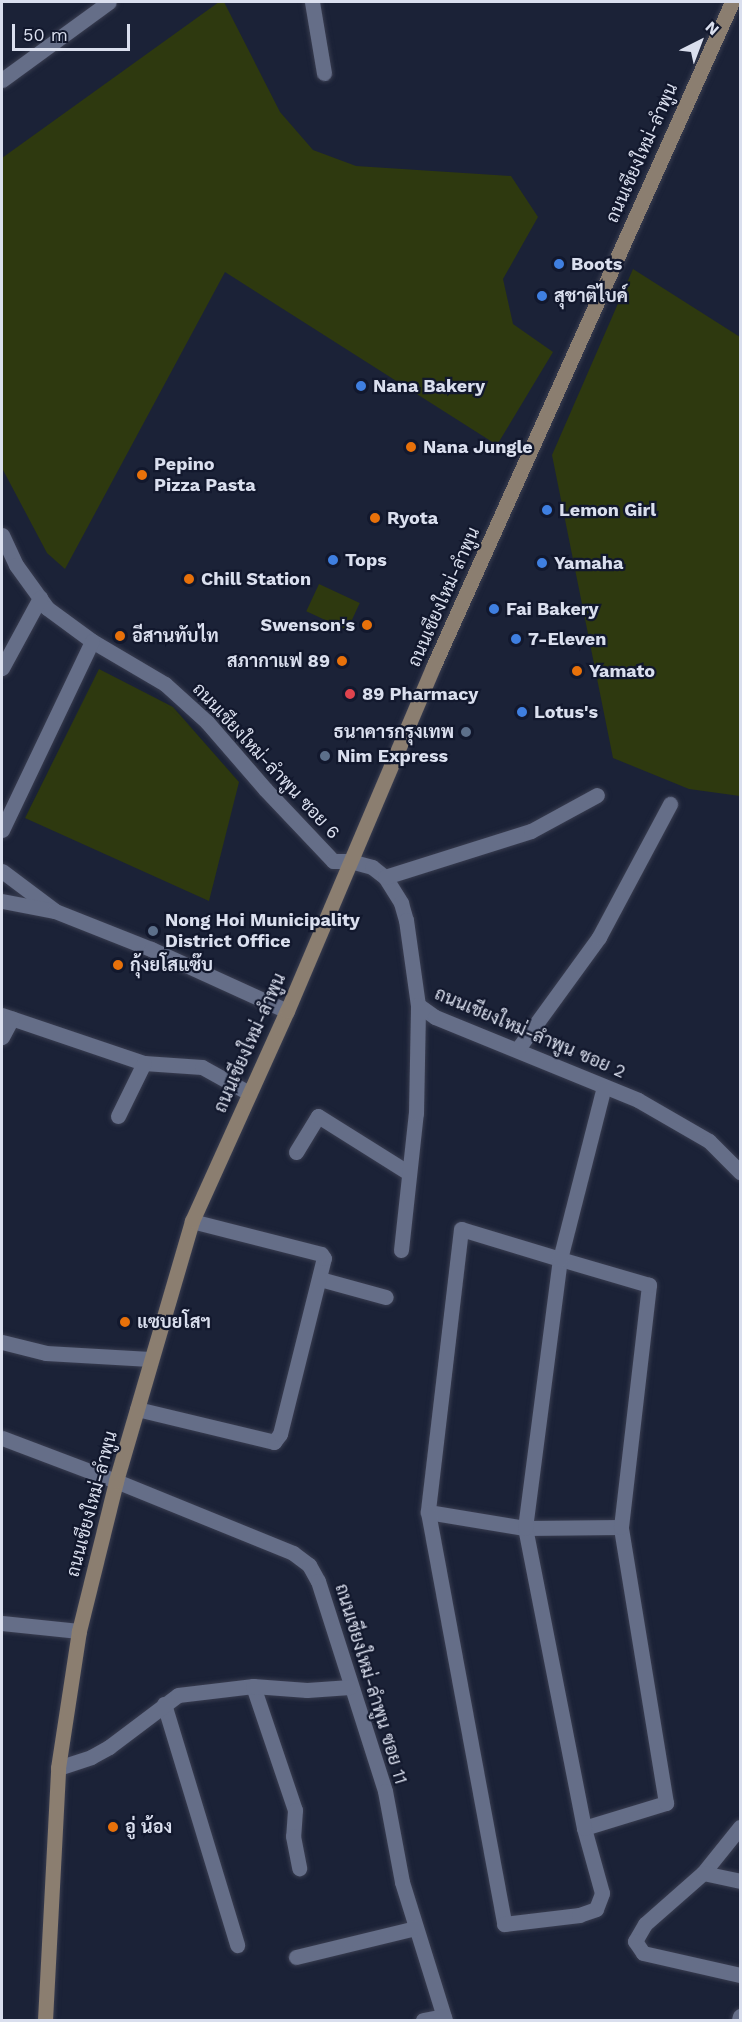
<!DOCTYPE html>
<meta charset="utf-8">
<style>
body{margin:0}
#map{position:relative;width:742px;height:2022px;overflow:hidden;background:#1b2237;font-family:"Work Sans",Sarabun,sans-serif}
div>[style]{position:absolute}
.green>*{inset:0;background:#2e390f;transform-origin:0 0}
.roads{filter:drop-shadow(0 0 2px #393d50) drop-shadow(0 0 2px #393d50)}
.minor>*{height:15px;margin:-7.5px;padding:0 7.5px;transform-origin:7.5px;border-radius:7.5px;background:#656e88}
.secondary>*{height:15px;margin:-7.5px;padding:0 7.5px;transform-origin:7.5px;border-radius:7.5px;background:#8b7e70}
.dots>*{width:16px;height:16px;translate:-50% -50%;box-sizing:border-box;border:3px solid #12182d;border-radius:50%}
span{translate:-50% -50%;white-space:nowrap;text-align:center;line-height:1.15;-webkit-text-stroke:4.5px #12182d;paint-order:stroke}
.street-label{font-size:18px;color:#dadfee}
.poi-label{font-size:18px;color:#dadfee;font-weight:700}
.left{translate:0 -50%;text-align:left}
.right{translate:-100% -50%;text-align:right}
.frame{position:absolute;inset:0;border:3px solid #dadfee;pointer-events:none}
.north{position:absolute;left:670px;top:12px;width:60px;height:60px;-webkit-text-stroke:4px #12182d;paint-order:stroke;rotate:42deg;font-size:16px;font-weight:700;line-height:24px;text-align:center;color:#dadfee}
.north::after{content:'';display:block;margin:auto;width:21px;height:27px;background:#dadfee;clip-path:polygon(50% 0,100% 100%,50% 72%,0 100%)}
.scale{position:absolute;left:12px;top:24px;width:118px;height:27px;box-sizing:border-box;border:3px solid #dadfee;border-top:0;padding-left:8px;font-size:18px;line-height:21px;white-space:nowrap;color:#dadfee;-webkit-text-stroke:4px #12182d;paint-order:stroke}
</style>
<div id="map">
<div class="green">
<div style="clip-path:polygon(219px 2px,224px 2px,280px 112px,313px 150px,356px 166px,511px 176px,538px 217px,503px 279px,513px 324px,553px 352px,497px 445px,225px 272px,65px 569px,47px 553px,2px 468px,2px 158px)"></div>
<div style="clip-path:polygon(633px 269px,740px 337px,740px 796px,689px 789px,613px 758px,552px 455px)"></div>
<div style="left:319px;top:584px;width:45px;height:30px;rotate:25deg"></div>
<div style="clip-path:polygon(99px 669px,173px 707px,239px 782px,209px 901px,25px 818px)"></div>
</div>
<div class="roads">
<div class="minor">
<div style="left:312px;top:2px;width:72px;rotate:80.4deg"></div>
<div style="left:2px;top:80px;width:132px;rotate:-36.1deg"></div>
<div style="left:2px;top:535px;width:33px;rotate:65deg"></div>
<div style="left:16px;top:565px;width:53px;rotate:54.2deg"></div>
<div style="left:47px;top:608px;width:56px;rotate:36.3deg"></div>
<div style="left:92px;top:641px;width:85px;rotate:30.5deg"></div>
<div style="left:165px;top:684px;width:57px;rotate:42.1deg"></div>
<div style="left:207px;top:722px;width:89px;rotate:49.1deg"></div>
<div style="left:265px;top:789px;width:99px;rotate:46.6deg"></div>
<div style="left:333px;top:861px;width:17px"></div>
<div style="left:350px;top:861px;width:23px;rotate:15deg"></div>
<div style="left:372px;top:867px;width:16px;rotate:38deg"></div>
<div style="left:385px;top:877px;width:31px;rotate:58deg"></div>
<div style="left:401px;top:903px;width:18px;rotate:74deg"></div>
<div style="left:406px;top:920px;width:86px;rotate:82deg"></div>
<div style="left:418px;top:1005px;width:21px;rotate:35deg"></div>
<div style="left:435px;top:1017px;width:219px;rotate:22.2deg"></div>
<div style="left:638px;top:1100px;width:82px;rotate:30deg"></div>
<div style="left:709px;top:1141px;width:44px;rotate:45deg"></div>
<div style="left:2px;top:668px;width:80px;rotate:-61.5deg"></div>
<div style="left:2px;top:830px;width:209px;rotate:-64.5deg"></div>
<div style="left:2px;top:871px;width:65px;rotate:36.9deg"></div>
<div style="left:385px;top:877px;width:153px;rotate:-17.5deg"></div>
<div style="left:531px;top:831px;width:75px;rotate:-28.6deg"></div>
<div style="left:2px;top:901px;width:54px;rotate:10.7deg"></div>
<div style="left:55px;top:911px;width:103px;rotate:21.6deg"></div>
<div style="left:151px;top:949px;width:149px;rotate:24.5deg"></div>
<div style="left:2px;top:1015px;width:150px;rotate:18.7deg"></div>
<div style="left:144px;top:1063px;width:58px;rotate:3.9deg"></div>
<div style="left:202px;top:1067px;width:54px;rotate:29deg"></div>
<div style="left:2px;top:1037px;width:21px;rotate:-62deg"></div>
<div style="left:517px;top:1050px;width:140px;rotate:-54deg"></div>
<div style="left:599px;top:937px;width:151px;rotate:-61.9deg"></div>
<div style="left:118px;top:1116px;width:59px;rotate:-63.9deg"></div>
<div style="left:296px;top:1152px;width:42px;rotate:-58.6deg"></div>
<div style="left:318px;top:1116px;width:107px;rotate:32.1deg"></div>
<div style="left:401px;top:1250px;width:138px;rotate:-83.8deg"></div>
<div style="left:416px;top:1113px;width:108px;rotate:-88.9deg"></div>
<div style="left:320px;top:1279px;width:68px;rotate:15.3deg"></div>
<div style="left:2px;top:1342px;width:45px;rotate:14deg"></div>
<div style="left:46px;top:1353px;width:104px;rotate:3.3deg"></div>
<div style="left:137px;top:1409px;width:141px;rotate:13.5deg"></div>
<div style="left:274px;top:1442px;width:10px;rotate:-53deg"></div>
<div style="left:280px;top:1434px;width:181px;rotate:-76deg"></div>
<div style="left:324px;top:1258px;width:5px;rotate:-127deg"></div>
<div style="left:321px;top:1254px;width:133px;rotate:-165.7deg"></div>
<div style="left:2px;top:1438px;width:122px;rotate:20.7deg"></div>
<div style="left:116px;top:1481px;width:191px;rotate:22.1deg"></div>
<div style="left:293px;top:1553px;width:20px;rotate:37deg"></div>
<div style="left:309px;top:1565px;width:18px;rotate:61deg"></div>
<div style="left:318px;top:1581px;width:220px;rotate:72.3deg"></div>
<div style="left:385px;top:1791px;width:93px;rotate:79.4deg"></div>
<div style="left:402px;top:1882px;width:145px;rotate:72.7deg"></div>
<div style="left:428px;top:1512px;width:98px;rotate:9.4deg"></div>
<div style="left:525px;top:1528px;width:96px;rotate:-0.6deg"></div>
<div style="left:2px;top:1623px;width:77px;rotate:5.9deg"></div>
<div style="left:253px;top:1686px;width:131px;rotate:71.3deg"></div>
<div style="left:295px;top:1810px;width:26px;rotate:94deg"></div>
<div style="left:293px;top:1836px;width:33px;rotate:79deg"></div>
<div style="left:164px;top:1704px;width:252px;rotate:73.1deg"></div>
<div style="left:58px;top:1768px;width:35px;rotate:-18deg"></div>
<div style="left:91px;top:1757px;width:21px;rotate:-29deg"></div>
<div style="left:109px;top:1747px;width:86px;rotate:-37deg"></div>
<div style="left:178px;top:1695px;width:76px;rotate:-6.8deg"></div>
<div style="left:253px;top:1686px;width:54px;rotate:4.2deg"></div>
<div style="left:307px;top:1690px;width:43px;rotate:-4deg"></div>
<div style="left:740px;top:1827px;width:59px;rotate:128.8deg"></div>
<div style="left:703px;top:1873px;width:77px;rotate:138.7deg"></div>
<div style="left:645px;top:1924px;width:20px;rotate:120deg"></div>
<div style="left:635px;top:1941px;width:14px;rotate:56deg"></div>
<div style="left:643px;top:1953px;width:99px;rotate:12.8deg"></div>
<div style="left:584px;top:1828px;width:86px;rotate:-17deg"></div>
<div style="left:666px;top:1803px;width:280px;rotate:-99.3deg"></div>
<div style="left:621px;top:1527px;width:244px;rotate:-83.4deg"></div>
<div style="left:649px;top:1285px;width:93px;rotate:-163.7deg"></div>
<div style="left:560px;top:1259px;width:103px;rotate:-163.1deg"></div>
<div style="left:461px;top:1229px;width:285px;rotate:96.7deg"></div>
<div style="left:428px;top:1512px;width:419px;rotate:79.5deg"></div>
<div style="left:504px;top:1924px;width:76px;rotate:-6.8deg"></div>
<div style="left:579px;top:1915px;width:18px;rotate:-19deg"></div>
<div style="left:596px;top:1909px;width:17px;rotate:-69deg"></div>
<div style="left:602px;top:1893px;width:67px;rotate:-105.5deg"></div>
<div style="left:584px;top:1828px;width:306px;rotate:-101.1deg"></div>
<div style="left:525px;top:1528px;width:271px;rotate:-82.6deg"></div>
<div style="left:560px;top:1259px;width:178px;rotate:-75.7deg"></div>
<div style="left:703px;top:1873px;width:38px;rotate:12deg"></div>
<div style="left:296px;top:1957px;width:123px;rotate:-13.6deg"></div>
<div style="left:423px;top:2020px;width:21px;rotate:-11deg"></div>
<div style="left:739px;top:2020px;width:4px;rotate:-76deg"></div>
</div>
<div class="secondary">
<div style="left:45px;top:2020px;width:252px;rotate:-87deg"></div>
<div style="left:58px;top:1768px;width:139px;rotate:-81.3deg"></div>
<div style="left:79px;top:1631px;width:154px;rotate:-76.1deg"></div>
<div style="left:116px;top:1481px;width:271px;rotate:-73.7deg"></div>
<div style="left:192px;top:1221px;width:230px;rotate:-65.7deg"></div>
<div style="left:287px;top:1011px;width:374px;rotate:-67deg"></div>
<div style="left:433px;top:667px;width:729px;rotate:-65.79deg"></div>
</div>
</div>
<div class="dots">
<div style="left:559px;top:264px;background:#3f7fe0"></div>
<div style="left:542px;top:296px;background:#3f7fe0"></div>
<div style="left:361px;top:386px;background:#3f7fe0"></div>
<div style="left:411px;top:447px;background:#e8710a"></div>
<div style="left:142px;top:475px;background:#e8710a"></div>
<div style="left:547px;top:510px;background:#3f7fe0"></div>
<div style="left:375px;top:518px;background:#e8710a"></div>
<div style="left:333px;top:560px;background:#3f7fe0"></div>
<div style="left:542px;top:563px;background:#3f7fe0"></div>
<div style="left:189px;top:579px;background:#e8710a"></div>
<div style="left:494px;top:609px;background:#3f7fe0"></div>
<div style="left:367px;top:625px;background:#e8710a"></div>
<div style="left:120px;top:636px;background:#e8710a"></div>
<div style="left:516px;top:639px;background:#3f7fe0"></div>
<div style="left:342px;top:661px;background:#e8710a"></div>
<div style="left:577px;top:671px;background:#e8710a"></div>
<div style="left:350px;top:694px;background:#e0444e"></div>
<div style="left:522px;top:712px;background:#3f7fe0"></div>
<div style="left:466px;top:732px;background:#5c6f8a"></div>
<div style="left:325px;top:756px;background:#5c6f8a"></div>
<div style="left:153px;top:931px;background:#5c6f8a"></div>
<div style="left:118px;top:965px;background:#e8710a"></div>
<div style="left:125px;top:1322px;background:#e8710a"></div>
<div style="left:113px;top:1827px;background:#e8710a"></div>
</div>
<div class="street-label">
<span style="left:642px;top:153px;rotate:-66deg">ถนนเชียงใหม่-ลำพูน</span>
<span style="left:444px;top:597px;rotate:-66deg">ถนนเชียงใหม่-ลำพูน</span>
<span style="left:266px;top:761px;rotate:47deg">ถนนเชียงใหม่-ลำพูน ซอย 6</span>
<span style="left:530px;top:1033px;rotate:23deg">ถนนเชียงใหม่-ลำพูน ซอย 2</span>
<span style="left:250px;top:1043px;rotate:-66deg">ถนนเชียงใหม่-ลำพูน</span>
<span style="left:92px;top:1504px;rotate:-75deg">ถนนเชียงใหม่-ลำพูน</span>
<span style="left:371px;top:1684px;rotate:73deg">ถนนเชียงใหม่-ลำพูน ซอย 11</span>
</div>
<div class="poi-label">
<span class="left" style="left:571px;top:264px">Boots</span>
<span class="left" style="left:554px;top:296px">สุชาติไบค์</span>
<span class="left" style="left:373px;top:386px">Nana Bakery</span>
<span class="left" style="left:423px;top:447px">Nana Jungle</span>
<span class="left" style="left:154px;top:475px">Pepino<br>Pizza Pasta</span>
<span class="left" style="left:559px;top:510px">Lemon Girl</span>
<span class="left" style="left:387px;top:518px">Ryota</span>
<span class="left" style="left:345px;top:560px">Tops</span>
<span class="left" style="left:554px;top:563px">Yamaha</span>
<span class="left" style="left:201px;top:579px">Chill Station</span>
<span class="left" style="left:506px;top:609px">Fai Bakery</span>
<span class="right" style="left:355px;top:625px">Swenson's</span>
<span class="left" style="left:132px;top:636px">อีสานทับไท</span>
<span class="left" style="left:528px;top:639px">7-Eleven</span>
<span class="right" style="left:330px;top:661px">สภากาแฟ 89</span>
<span class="left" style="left:589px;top:671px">Yamato</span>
<span class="left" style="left:362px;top:694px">89 Pharmacy</span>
<span class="left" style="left:534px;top:712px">Lotus's</span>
<span class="right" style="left:454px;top:732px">ธนาคารกรุงเทพ</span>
<span class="left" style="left:337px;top:756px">Nim Express</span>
<span class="left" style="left:165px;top:931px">Nong Hoi Municipality<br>District Office</span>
<span class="left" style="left:130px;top:965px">กุ้งยโสแซ๊บ</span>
<span class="left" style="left:137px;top:1322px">แซบยโสฯ</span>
<span class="left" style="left:125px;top:1827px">อู่ น้อง</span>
</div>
<div class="frame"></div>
<div class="north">N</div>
<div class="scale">50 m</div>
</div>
